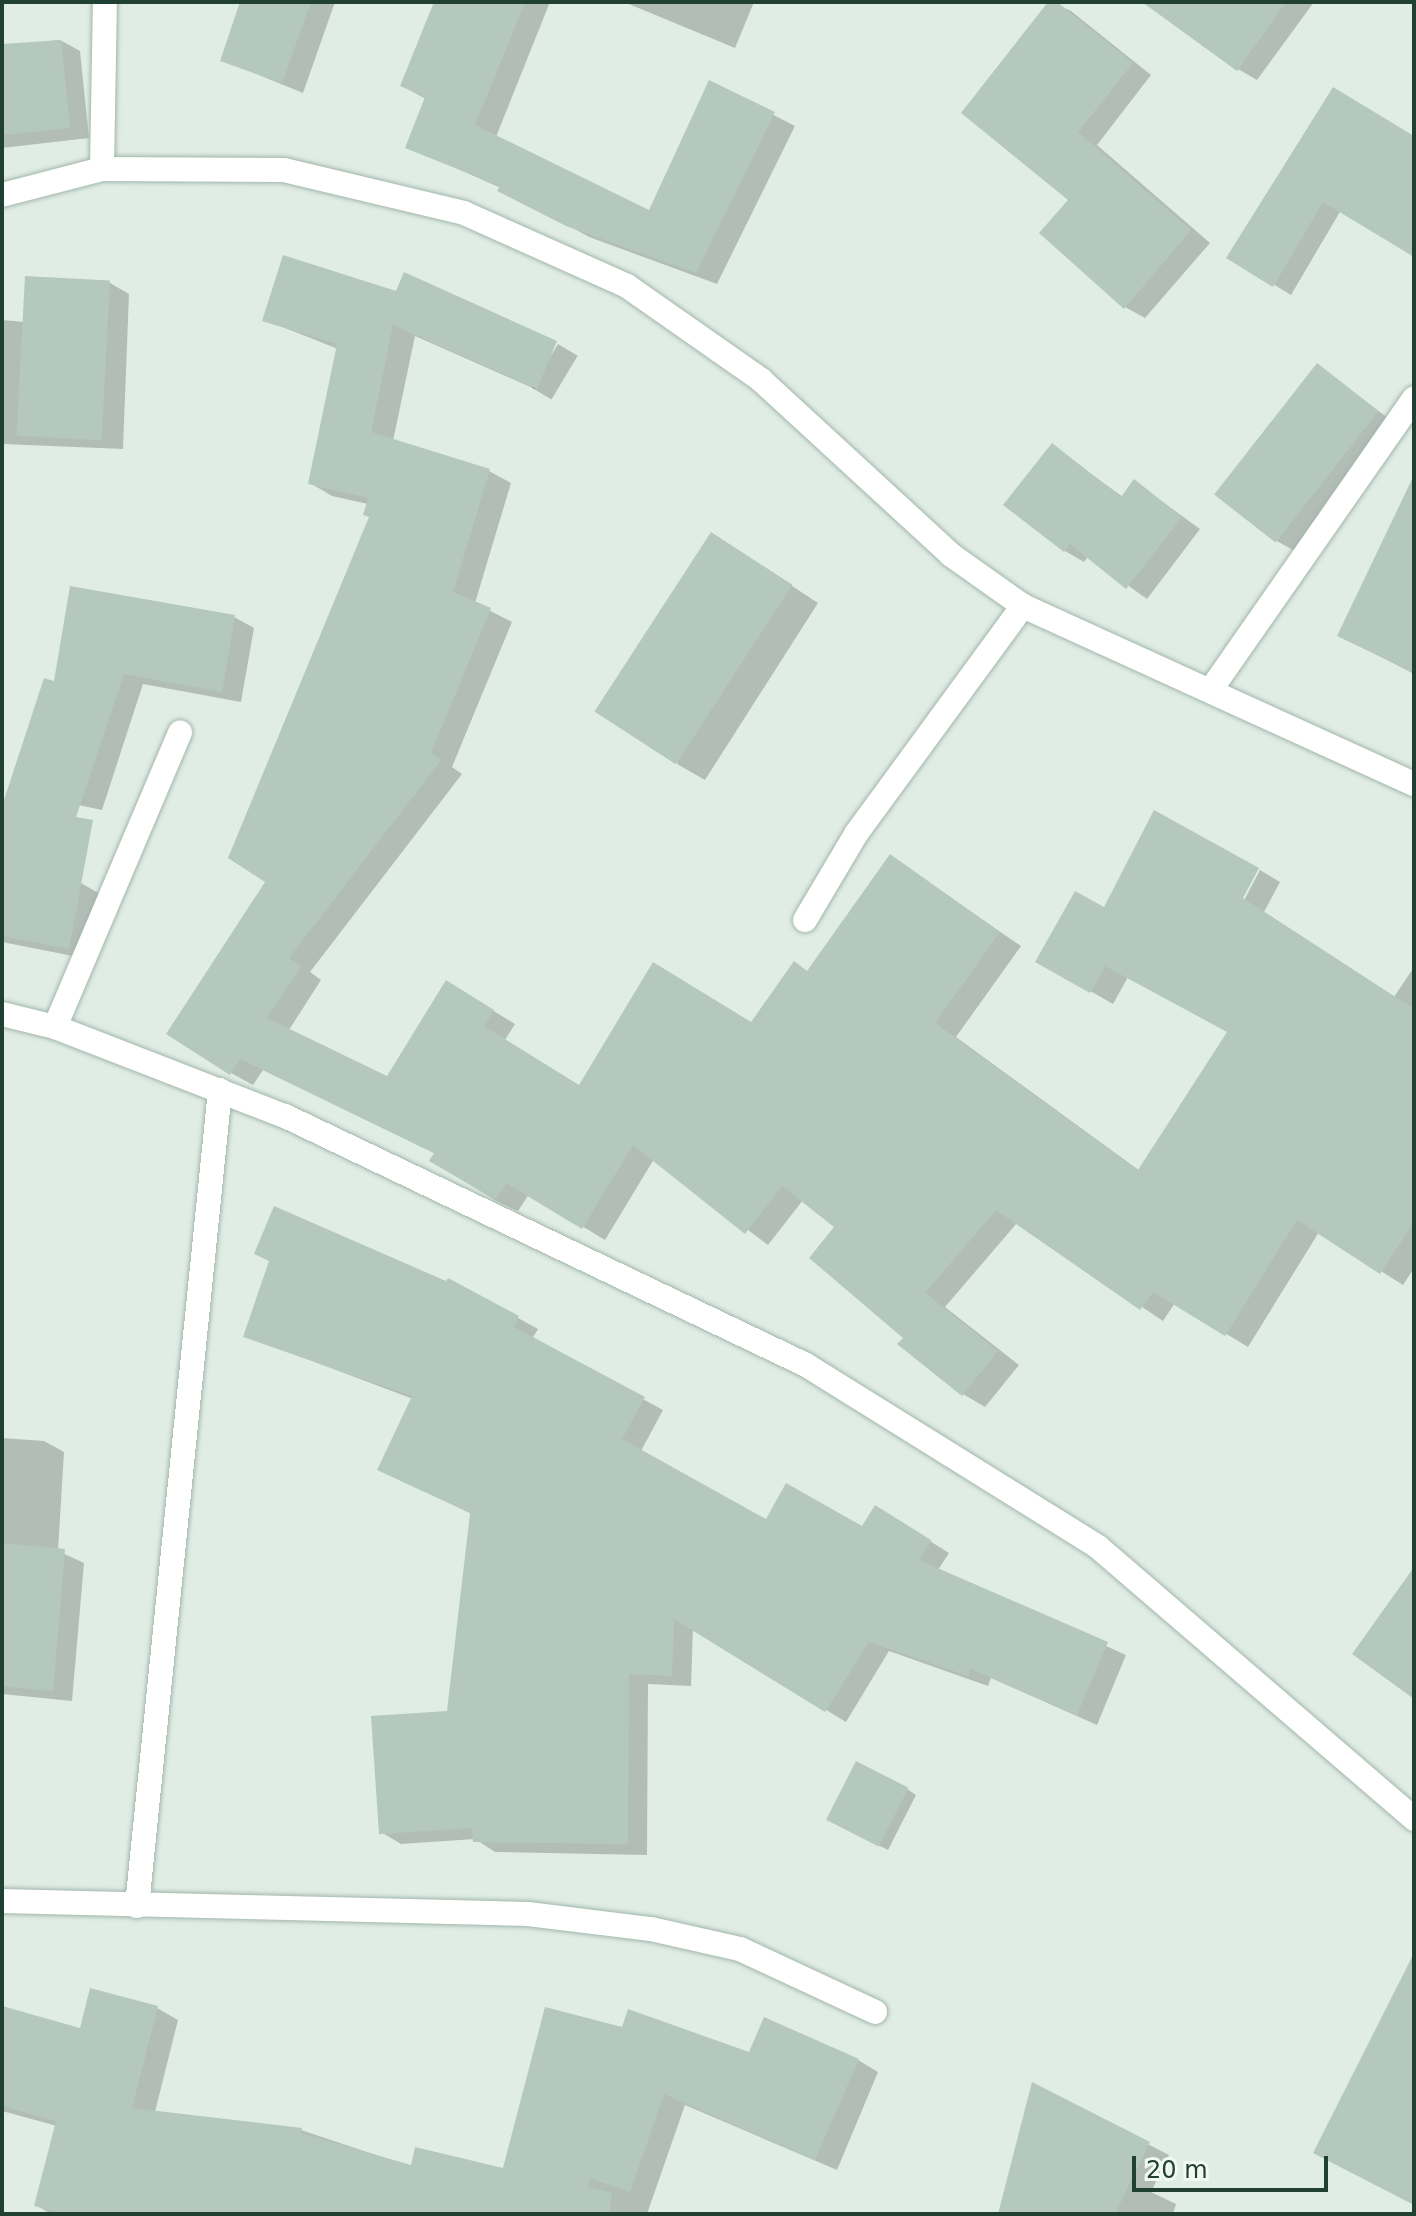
<!DOCTYPE html>
<style>
body{margin:0}
#map{position:relative;width:1416px;height:2216px;overflow:hidden;background:#e0ede5;font-family:"DejaVu Sans",sans-serif}
div>[style]{position:absolute}
.shadow>*{inset:0;background:#0003;transform-origin:0 0}
.building>*{inset:0;background:#b5c8be;transform-origin:0 0}
.roads{filter:drop-shadow(0 0 2px #a2b6ac) drop-shadow(0 0 2px #a2b6ac)}
.street>*{height:24px;margin:-12px;padding:0 12px;transform-origin:12px;border-radius:12px;background:#fff}
span{translate:-50% -50%;white-space:nowrap;text-align:center;line-height:1.15;-webkit-text-stroke:7px #f1f9f4;paint-order:stroke}
.frame{position:absolute;inset:0;border:4px solid #1f4032;pointer-events:none}
.scale{position:absolute;left:1132px;top:2156px;width:196px;height:36px;box-sizing:border-box;border:4px solid #1f4032;border-top:0;padding-left:10px;font-size:24px;line-height:28px;white-space:nowrap;color:#1f4032;-webkit-text-stroke:6px #f1f9f4;paint-order:stroke}
</style>
<div id="map">
<div class="shadow">
<div style="clip-path:polygon(242px 2px,335px 2px,303px 93px,222px 60px)"></div>
<div style="clip-path:polygon(436px 2px,550px 2px,496px 137px,650px 212px,710px 82px,795px 126px,717px 284px,589px 237px,501px 188px,408px 147px,426px 99px,402px 86px)"></div>
<div style="clip-path:polygon(624px 2px,754px 2px,735px 48px)"></div>
<div style="clip-path:polygon(1050px 2px,1071px 11px,1151px 75px,1097px 145px,1210px 243px,1145px 318px,1125px 307px,1071px 199px)"></div>
<div style="clip-path:polygon(1174px 2px,1314px 2px,1257px 80px,1238px 69px)"></div>
<div style="clip-path:polygon(60px 40px,80px 51px,89px 138px,2px 148px,2px 46px)"></div>
<div style="clip-path:polygon(1414px 138px,1414px 254px,1341px 210px,1291px 295px,1229px 257px)"></div>
<div style="clip-path:polygon(284px 257px,555px 342px,535px 389px,415px 336px,393px 441px,489px 471px,511px 483px,475px 603px,512px 622px,452px 767px,462px 774px,310px 972px,321px 980px,289px 1030px,387px 1079px,469px 996px,515px 1024px,505px 1040px,580px 1087px,752px 1024px,809px 972px,891px 857px,1021px 946px,956px 1037px,1140px 1171px,1229px 1032px,1128px 977px,1113px 1004px,1038px 961px,1105px 910px,1240px 908px,1260px 870px,1280px 882px,1264px 912px,1394px 997px,1414px 967px,1414px 1268px,1403px 1285px,1319px 1232px,1248px 1347px,1175px 1303px,1163px 1321px,1017px 1223px,945px 1307px,1019px 1365px,985px 1407px,963px 1394px,905px 1338px,837px 1227px,803px 1200px,768px 1245px,654px 1159px,605px 1240px,529px 1194px,518px 1211px,498px 1202px,432px 1161px,436px 1154px,263px 1070px,253px 1085px,231px 1073px,267px 882px,371px 518px,368px 504px,332px 496px,310px 483px,338px 349px,265px 320px)"></div>
<div style="clip-path:polygon(110px 283px,129px 294px,123px 449px,2px 444px,2px 320px,25px 322px)"></div>
<div style="left:558px;top:344px;width:23px;height:51px;rotate:31deg"></div>
<div style="clip-path:polygon(1318px 366px,1396px 424px,1295px 551px,1275px 540px)"></div>
<div style="clip-path:polygon(1052px 446px,1123px 497px,1135px 482px,1200px 529px,1147px 599px,1088px 557px,1084px 562px,1065px 551px)"></div>
<div style="clip-path:polygon(1414px 533px,1414px 674px,1339px 635px)"></div>
<div style="clip-path:polygon(739px 551px,818px 603px,705px 780px,677px 764px)"></div>
<div style="clip-path:polygon(234px 617px,254px 628px,241px 702px,143px 684px,102px 810px,31px 795px,56px 684px)"></div>
<div style="clip-path:polygon(2px 870px,81px 883px,100px 894px,88px 959px,2px 942px)"></div>
<div style="clip-path:polygon(449px 1280px,538px 1329px,532px 1339px,663px 1410px,641px 1451px,767px 1522px,863px 1529px,895px 1519px,949px 1553px,938px 1570px,1126px 1655px,1097px 1725px,991px 1678px,988px 1686px,889px 1651px,846px 1722px,693px 1629px,691px 1686px,648px 1684px,647px 1855px,495px 1852px,475px 1839px,401px 1844px,381px 1832px,449px 1713px,472px 1514px,380px 1469px,413px 1399px,246px 1336px)"></div>
<div style="clip-path:polygon(2px 1438px,44px 1441px,64px 1452px,58px 1551px,84px 1563px,72px 1701px,2px 1694px)"></div>
<div style="clip-path:polygon(907px 1789px,916px 1795px,888px 1850px,838px 1825px)"></div>
<div style="clip-path:polygon(157px 2008px,178px 2020px,155px 2112px,301px 2130px,412px 2167px,504px 2170px,623px 2029px,750px 2055px,858px 2060px,878px 2072px,837px 2170px,685px 2105px,647px 2214px,51px 2214px,36px 2205px,57px 2126px,2px 2111px,2px 2012px,81px 2030px)"></div>
<div style="clip-path:polygon(1033px 2085px,1169px 2155px,1151px 2192px,1176px 2204px,1173px 2214px,1000px 2214px)"></div>
</div>
<div class="building">
<div style="clip-path:polygon(240px 2px,311px 2px,282px 83px,220px 61px)"></div>
<div style="clip-path:polygon(434px 2px,525px 2px,475px 125px,649px 210px,709px 80px,775px 112px,696px 273px,566px 226px,497px 191px,500px 186px,405px 148px,425px 97px,400px 86px)"></div>
<div style="clip-path:polygon(1048px 2px,1057px 2px,1133px 63px,1078px 132px,1191px 230px,1124px 309px,1039px 233px,1068px 200px,961px 113px)"></div>
<div style="clip-path:polygon(1142px 2px,1286px 2px,1237px 71px)"></div>
<div style="clip-path:polygon(61px 40px,70px 128px,2px 135px,2px 44px)"></div>
<div style="clip-path:polygon(1333px 87px,1414px 136px,1414px 257px,1323px 202px,1273px 287px,1226px 258px)"></div>
<div style="clip-path:polygon(283px 255px,396px 291px,404px 272px,557px 341px,537px 389px,393px 325px,371px 432px,490px 469px,453px 592px,491px 608px,431px 753px,441px 760px,289px 958px,301px 966px,267px 1018px,387px 1076px,446px 980px,494px 1010px,484px 1026px,579px 1085px,653px 962px,751px 1022px,794px 961px,807px 971px,890px 854px,1000px 932px,935px 1023px,1138px 1170px,1227px 1032px,1105px 966px,1090px 993px,1035px 962px,1075px 891px,1104px 907px,1154px 810px,1259px 868px,1243px 898px,1414px 1009px,1414px 1222px,1380px 1274px,1297px 1220px,1225px 1336px,1153px 1292px,1140px 1310px,996px 1210px,925px 1293px,998px 1351px,962px 1396px,897px 1344px,903px 1338px,809px 1258px,834px 1227px,782px 1186px,745px 1234px,633px 1145px,582px 1229px,506px 1183px,496px 1200px,429px 1161px,434px 1153px,240px 1059px,230px 1075px,166px 1034px,265px 882px,228px 858px,369px 517px,363px 515px,368px 498px,308px 484px,337px 344px,262px 321px)"></div>
<div style="left:25px;top:276px;width:85px;height:160px;rotate:3deg"></div>
<div style="left:1317px;top:363px;width:78px;height:167px;rotate:38deg"></div>
<div style="clip-path:polygon(1052px 443px,1121px 497px,1134px 479px,1182px 517px,1126px 589px,1070px 544px,1064px 552px,1003px 505px)"></div>
<div style="clip-path:polygon(1414px 475px,1414px 673px,1337px 636px)"></div>
<div style="left:711px;top:532px;width:97px;height:214px;rotate:33deg"></div>
<div style="clip-path:polygon(70px 586px,235px 615px,222px 692px,124px 674px,76px 817px,93px 820px,69px 949px,2px 936px,2px 806px,44px 678px,54px 681px)"></div>
<div style="clip-path:polygon(274px 1206px,446px 1281px,448px 1278px,519px 1316px,514px 1327px,645px 1397px,622px 1439px,766px 1519px,786px 1483px,862px 1526px,875px 1505px,931px 1540px,919px 1560px,1108px 1642px,1077px 1715px,971px 1669px,968px 1676px,869px 1642px,825px 1712px,674px 1619px,672px 1676px,629px 1674px,628px 1844px,473px 1842px,472px 1828px,379px 1834px,371px 1716px,447px 1711px,470px 1513px,377px 1470px,412px 1396px,243px 1337px,269px 1261px,254px 1254px)"></div>
<div style="clip-path:polygon(2px 1543px,65px 1549px,53px 1691px,2px 1686px)"></div>
<div style="clip-path:polygon(1414px 1567px,1414px 1699px,1352px 1654px)"></div>
<div style="left:856px;top:1761px;width:59px;height:66px;rotate:27deg"></div>
<div style="clip-path:polygon(1414px 1953px,1414px 2205px,1313px 2153px)"></div>
<div style="clip-path:polygon(90px 1988px,158px 2006px,132px 2108px,302px 2128px,301px 2133px,411px 2165px,415px 2147px,503px 2168px,545px 2007px,622px 2027px,628px 2009px,749px 2052px,764px 2017px,859px 2059px,815px 2160px,664px 2094px,630px 2192px,590px 2178px,588px 2187px,612px 2193px,609px 2214px,63px 2214px,34px 2206px,56px 2121px,2px 2106px,2px 2006px,80px 2028px)"></div>
<div style="clip-path:polygon(1032px 2082px,1150px 2142px,1115px 2214px,998px 2214px)"></div>
</div>
<div class="roads">
<div class="street">
<div style="left:102px;top:169px;width:167px;rotate:-89deg"></div>
<div style="left:2px;top:195px;width:103px;rotate:-14.6deg"></div>
<div style="left:102px;top:169px;width:182px;rotate:0.3deg"></div>
<div style="left:284px;top:170px;width:185px;rotate:13.4deg"></div>
<div style="left:464px;top:213px;width:179px;rotate:24.1deg"></div>
<div style="left:627px;top:286px;width:164px;rotate:35deg"></div>
<div style="left:761px;top:380px;width:258px;rotate:42.6deg"></div>
<div style="left:951px;top:555px;width:88px;rotate:35.3deg"></div>
<div style="left:1023px;top:606px;width:430px;rotate:24.5deg"></div>
<div style="left:1212px;top:688px;width:353px;rotate:-55.1deg"></div>
<div style="left:805px;top:920px;width:100px;rotate:-59.3deg"></div>
<div style="left:856px;top:834px;width:283px;rotate:-53.8deg"></div>
<div style="left:2px;top:1014px;width:55px;rotate:13.8deg"></div>
<div style="left:55px;top:1027px;width:247px;rotate:21.2deg"></div>
<div style="left:285px;top:1116px;width:577px;rotate:25.54deg"></div>
<div style="left:806px;top:1365px;width:344px;rotate:31.9deg"></div>
<div style="left:1098px;top:1547px;width:417px;rotate:40.7deg"></div>
<div style="left:55px;top:1027px;width:320px;rotate:-67deg"></div>
<div style="left:2px;top:1901px;width:526px;rotate:1.42deg"></div>
<div style="left:528px;top:1914px;width:124px;rotate:7deg"></div>
<div style="left:651px;top:1929px;width:91px;rotate:12.7deg"></div>
<div style="left:740px;top:1949px;width:149px;rotate:25deg"></div>
<div style="left:137px;top:1906px;width:820px;rotate:-84.19deg"></div>
</div>
</div>
<div class="frame"></div>
<div class="scale">20 m</div>
</div>
